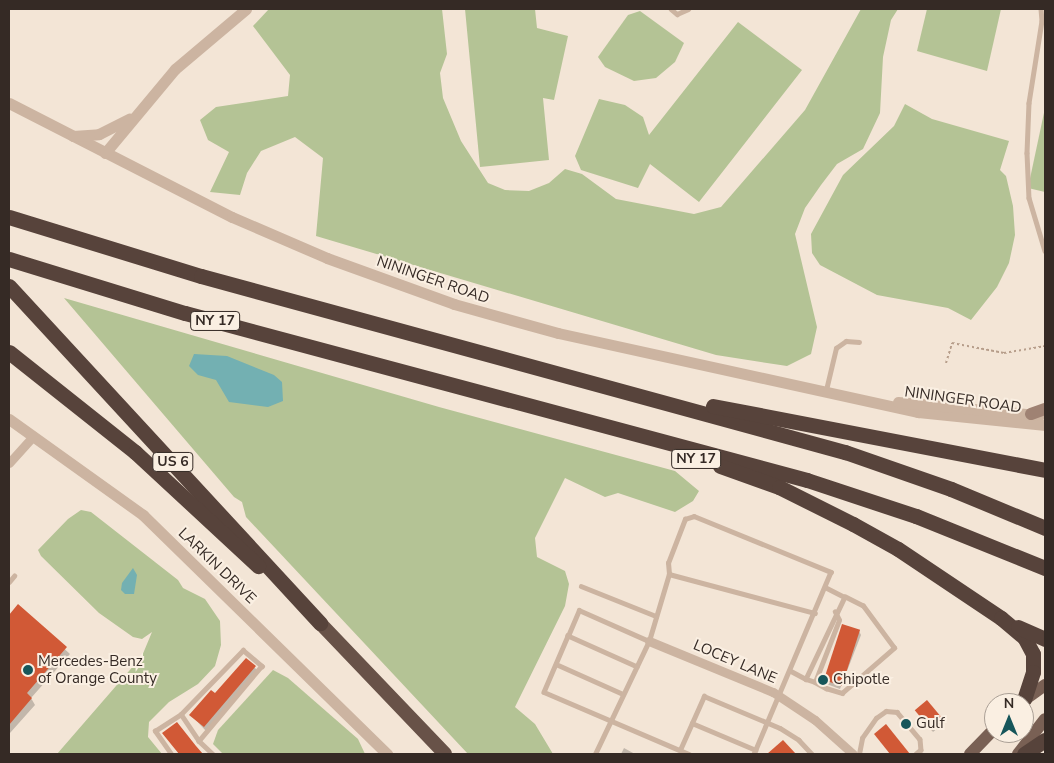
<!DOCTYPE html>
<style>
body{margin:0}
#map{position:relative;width:1054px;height:763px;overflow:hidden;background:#f3e5d6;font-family:"Nunito Sans",sans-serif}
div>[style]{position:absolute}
.green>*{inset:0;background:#b4c395}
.water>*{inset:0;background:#73b0b2}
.shadow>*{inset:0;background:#0003}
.building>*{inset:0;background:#d15936;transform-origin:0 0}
.path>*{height:2px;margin-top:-1px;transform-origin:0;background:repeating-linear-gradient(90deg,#b79e8b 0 2.5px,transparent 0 5px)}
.service>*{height:4.5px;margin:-2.25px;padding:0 2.25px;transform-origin:2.25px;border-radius:2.25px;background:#ccb4a1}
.minor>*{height:9px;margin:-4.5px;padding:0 4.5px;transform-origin:4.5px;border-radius:4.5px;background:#ccb4a1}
.tertiary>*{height:11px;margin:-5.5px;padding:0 5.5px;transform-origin:5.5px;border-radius:5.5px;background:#ccb4a1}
.secondary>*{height:12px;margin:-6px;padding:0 6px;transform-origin:6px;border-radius:6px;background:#9f8273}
.primary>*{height:12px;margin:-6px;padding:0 6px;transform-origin:6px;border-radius:6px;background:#796054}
.trunk>*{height:14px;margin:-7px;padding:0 7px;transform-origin:7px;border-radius:7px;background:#685248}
.motorway>*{height:15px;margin:-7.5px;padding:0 7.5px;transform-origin:7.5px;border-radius:7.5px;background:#57433b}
.dots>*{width:14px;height:14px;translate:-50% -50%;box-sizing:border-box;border:2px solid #faefe2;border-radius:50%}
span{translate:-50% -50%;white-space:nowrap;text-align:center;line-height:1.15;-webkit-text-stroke:4px #faefe2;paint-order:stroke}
.shield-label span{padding:1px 4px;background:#faefe2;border:1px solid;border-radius:4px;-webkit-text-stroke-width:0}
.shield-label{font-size:14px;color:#352a25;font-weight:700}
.street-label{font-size:15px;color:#352a25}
.poi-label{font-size:15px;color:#352a25}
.left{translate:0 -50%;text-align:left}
.frame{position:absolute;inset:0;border:10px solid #352a25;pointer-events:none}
.north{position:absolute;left:984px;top:693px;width:50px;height:50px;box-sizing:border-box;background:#faefe2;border:1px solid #aba096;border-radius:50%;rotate:0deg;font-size:14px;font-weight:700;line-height:20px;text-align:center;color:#352a25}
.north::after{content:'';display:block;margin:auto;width:18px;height:22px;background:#17565a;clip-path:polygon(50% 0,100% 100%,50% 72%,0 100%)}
</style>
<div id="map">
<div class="green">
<div style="clip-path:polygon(269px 9px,442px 9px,447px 54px,440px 73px,443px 98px,461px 141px,488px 183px,505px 190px,529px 191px,549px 183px,565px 169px,582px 174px,616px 199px,694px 214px,721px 207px,805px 110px,861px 9px,898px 9px,891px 20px,883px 57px,880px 113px,863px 149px,837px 164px,821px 185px,805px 208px,795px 234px,817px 327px,811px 354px,787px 366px,716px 355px,316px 236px,323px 158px,295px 137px,261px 151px,247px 173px,240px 195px,210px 192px,229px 152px,208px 140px,200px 120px,216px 107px,288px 96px,290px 75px,253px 26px)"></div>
<div style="clip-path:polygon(465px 9px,535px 9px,537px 28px,568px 36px,554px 100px,543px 98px,549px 160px,480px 167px)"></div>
<div style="clip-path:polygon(927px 9px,1001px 9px,987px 71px,917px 51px)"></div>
<div style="clip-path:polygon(640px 11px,684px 43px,675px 62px,656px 78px,634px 81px,605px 67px,598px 57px,628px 15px)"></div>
<div style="clip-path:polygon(738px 22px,802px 70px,699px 202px,650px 164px,638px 188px,581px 170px,575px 156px,599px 99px,625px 105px,643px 117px,649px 135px)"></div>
<div style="clip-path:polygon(905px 104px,932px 119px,1009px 141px,1000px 170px,1006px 176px,1013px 206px,1015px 235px,1009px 263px,997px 287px,971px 320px,948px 308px,877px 295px,820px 265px,812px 253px,811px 234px,843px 175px,894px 126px)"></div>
<div style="clip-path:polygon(1045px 108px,1045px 192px,1028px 188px)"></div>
<div style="clip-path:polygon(64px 298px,439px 407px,675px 471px,699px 491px,693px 501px,675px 512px,618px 493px,605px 497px,565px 478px,535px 538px,537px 557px,565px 571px,569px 584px,565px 606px,515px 707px,535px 724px,553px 754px,468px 754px,246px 517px,242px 502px,234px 497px)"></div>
<div style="clip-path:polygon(81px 510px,91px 512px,178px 580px,183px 588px,205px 599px,220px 621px,221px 645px,215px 666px,198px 684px,169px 702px,149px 722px,148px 737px,162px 754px,57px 754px,142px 656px,152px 632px,142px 639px,133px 637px,99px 613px,41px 556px,38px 550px,68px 519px)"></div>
<div style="clip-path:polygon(273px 670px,288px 678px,358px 739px,365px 754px,223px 754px,213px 744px,218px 730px)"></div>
</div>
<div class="water">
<div style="clip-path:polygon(194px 354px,227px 356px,274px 375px,282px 382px,283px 401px,268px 407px,229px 402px,216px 380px,198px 375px,189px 366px)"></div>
<div style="clip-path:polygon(133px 568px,137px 575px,134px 594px,125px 594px,121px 590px,122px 583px)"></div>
</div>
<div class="shadow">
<div style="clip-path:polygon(18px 606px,70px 654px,31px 698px,35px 705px,10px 733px,9px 617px)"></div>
<div style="clip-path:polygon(859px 631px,861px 635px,840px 689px,824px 683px,822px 679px)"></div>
<div style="clip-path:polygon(246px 659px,258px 671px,206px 731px,191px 715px,215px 695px)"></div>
<div style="clip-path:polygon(918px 713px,943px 721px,944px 723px,933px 732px)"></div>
<div style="clip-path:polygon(624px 748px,635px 754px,621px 754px)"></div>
</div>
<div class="building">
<div style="clip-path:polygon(18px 604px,67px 647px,27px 693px,32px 698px,9px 725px,9px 615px)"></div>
<div style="left:842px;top:624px;width:19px;height:59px;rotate:18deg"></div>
<div style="clip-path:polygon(246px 658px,256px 666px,204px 727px,189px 715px,211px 690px,215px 693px)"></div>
<div style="left:927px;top:700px;width:26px;height:16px;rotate:50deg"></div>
<div style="clip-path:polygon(177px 722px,196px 746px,203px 754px,179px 754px,162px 733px)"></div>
<div style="clip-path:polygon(886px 724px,910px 754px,890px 754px,874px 734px)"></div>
<div style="clip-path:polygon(783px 740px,796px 754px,767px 754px)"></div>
</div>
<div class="path">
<div style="left:946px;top:363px;width:21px;rotate:-73deg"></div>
<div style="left:952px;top:343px;width:53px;rotate:10.9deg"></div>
<div style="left:1004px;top:353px;width:42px;rotate:-9.7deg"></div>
</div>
<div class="service">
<div style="left:671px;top:9px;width:8px;rotate:40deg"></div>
<div style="left:677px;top:14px;width:12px;rotate:-24deg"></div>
<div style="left:1041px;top:9px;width:12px;rotate:85deg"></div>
<div style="left:1042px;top:21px;width:83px;rotate:99deg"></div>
<div style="left:1029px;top:103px;width:50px;rotate:92.3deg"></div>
<div style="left:1027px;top:153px;width:45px;rotate:87.5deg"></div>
<div style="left:1029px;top:198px;width:55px;rotate:73.2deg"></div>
<div style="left:826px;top:390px;width:43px;rotate:-76.6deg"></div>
<div style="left:836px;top:348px;width:12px;rotate:-35deg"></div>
<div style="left:846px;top:341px;width:13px;rotate:4deg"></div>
<div style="left:669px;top:574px;width:151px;rotate:15deg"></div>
<div style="left:9px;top:582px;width:8px;rotate:-50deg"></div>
<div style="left:581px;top:586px;width:81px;rotate:21.8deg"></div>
<div style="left:825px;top:587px;width:22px;rotate:27deg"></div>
<div style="left:568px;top:636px;width:28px;rotate:-67deg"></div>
<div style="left:579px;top:610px;width:77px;rotate:23.9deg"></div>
<div style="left:556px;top:664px;width:73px;rotate:24.1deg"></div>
<div style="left:637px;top:667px;width:76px;rotate:-155.8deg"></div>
<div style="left:568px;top:636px;width:61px;rotate:113.2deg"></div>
<div style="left:544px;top:692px;width:158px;rotate:23.2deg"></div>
<div style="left:791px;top:671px;width:17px;rotate:28deg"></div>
<div style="left:806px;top:679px;width:9px;rotate:18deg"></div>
<div style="left:815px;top:682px;width:13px;rotate:29deg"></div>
<div style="left:826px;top:688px;width:17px;rotate:17deg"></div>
<div style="left:842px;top:693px;width:69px;rotate:-40.9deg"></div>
<div style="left:894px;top:648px;width:52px;rotate:-126.4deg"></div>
<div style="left:863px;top:606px;width:20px;rotate:-153deg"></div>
<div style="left:845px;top:597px;width:91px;rotate:115.4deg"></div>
<div style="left:815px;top:682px;width:66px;rotate:-68.8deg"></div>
<div style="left:839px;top:620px;width:9px;rotate:-117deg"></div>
<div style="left:181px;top:714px;width:89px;rotate:-45.9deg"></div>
<div style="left:243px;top:650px;width:25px;rotate:40deg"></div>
<div style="left:262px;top:666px;width:98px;rotate:130deg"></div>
<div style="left:692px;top:723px;width:69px;rotate:22.9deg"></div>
<div style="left:680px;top:750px;width:59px;rotate:-66deg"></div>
<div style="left:704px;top:696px;width:82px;rotate:22.8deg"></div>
<div style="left:780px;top:728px;width:22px;rotate:32deg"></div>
<div style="left:799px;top:740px;width:19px;rotate:47deg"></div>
<div style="left:171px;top:754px;width:28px;rotate:-125deg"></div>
<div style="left:155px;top:731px;width:31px;rotate:-33deg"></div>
<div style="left:181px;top:714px;width:32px;rotate:56deg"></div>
<div style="left:199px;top:741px;width:19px;rotate:43deg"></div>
<div style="left:595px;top:754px;width:125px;rotate:-64.5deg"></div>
<div style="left:649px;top:641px;width:70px;rotate:-73.4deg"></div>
<div style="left:669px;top:574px;width:11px;rotate:-95deg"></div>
<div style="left:668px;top:563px;width:47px;rotate:-68.9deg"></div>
<div style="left:685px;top:519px;width:9px;rotate:-18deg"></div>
<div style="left:694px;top:516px;width:148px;rotate:22.2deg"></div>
<div style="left:831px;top:572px;width:198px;rotate:112.9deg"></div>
<div style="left:859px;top:754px;width:16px;rotate:-79deg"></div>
<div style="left:862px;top:738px;width:24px;rotate:-55deg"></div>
<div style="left:876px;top:718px;width:12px;rotate:-35deg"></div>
<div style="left:886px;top:711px;width:11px;rotate:5deg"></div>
<div style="left:897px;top:712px;width:35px;rotate:50deg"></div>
<div style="left:920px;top:739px;width:11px;rotate:85deg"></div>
<div style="left:921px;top:750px;width:6px;rotate:141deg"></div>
</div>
<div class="minor">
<div style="left:9px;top:463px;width:36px;rotate:-48deg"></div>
<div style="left:649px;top:641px;width:134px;rotate:22.4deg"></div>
<div style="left:773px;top:692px;width:50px;rotate:33.7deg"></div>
<div style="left:815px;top:720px;width:51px;rotate:41.8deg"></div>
</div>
<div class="tertiary">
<div style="left:9px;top:103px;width:250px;rotate:27.1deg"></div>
<div style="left:232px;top:217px;width:103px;rotate:23.3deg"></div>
<div style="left:327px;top:258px;width:135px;rotate:19.9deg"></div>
<div style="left:454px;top:304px;width:108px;rotate:15.6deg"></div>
<div style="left:558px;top:333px;width:369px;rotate:12.4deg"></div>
<div style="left:918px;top:412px;width:128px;rotate:5.8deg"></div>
<div style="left:73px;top:136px;width:26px;rotate:-4deg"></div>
<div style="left:99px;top:134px;width:34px;rotate:-27deg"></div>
<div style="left:105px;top:153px;width:109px;rotate:-50.2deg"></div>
<div style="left:175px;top:69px;width:93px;rotate:-40.2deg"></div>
<div style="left:898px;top:402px;width:142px;rotate:5.3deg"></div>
<div style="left:9px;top:419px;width:165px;rotate:35.6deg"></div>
<div style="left:143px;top:515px;width:342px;rotate:44.4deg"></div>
</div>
<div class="secondary">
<div style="left:1031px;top:414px;width:15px;rotate:-20deg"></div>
</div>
<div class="primary">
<div style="left:1023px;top:701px;width:27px;rotate:-36deg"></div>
<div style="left:970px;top:754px;width:35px;rotate:-46deg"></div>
<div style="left:1018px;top:754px;width:44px;rotate:-52.4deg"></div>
</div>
<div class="trunk">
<div style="left:320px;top:623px;width:181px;rotate:46.3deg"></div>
</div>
<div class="motorway">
<div style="left:9px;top:217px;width:201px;rotate:17.1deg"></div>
<div style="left:201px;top:276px;width:668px;rotate:15.29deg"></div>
<div style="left:845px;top:452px;width:112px;rotate:19.2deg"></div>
<div style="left:951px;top:489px;width:102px;rotate:22.5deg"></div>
<div style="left:9px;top:259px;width:184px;rotate:17.1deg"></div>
<div style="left:185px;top:313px;width:644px;rotate:15.03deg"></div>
<div style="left:807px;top:480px;width:115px;rotate:18.3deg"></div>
<div style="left:916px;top:516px;width:139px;rotate:22deg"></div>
<div style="left:9px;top:286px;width:459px;rotate:47.3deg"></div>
<div style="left:9px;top:352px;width:161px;rotate:38.4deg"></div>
<div style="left:135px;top:452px;width:168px;rotate:42.8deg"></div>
<div style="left:713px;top:406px;width:338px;rotate:10.9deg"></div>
<div style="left:720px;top:466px;width:63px;rotate:19.6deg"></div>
<div style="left:779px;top:487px;width:83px;rotate:26.6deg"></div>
<div style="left:853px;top:524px;width:51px;rotate:29.1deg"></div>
<div style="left:898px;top:549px;width:124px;rotate:33.8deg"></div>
<div style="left:1001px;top:618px;width:30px;rotate:40deg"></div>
<div style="left:1024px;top:637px;width:19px;rotate:62deg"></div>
<div style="left:1033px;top:654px;width:18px;rotate:90deg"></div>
<div style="left:1033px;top:672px;width:28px;rotate:108deg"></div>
<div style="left:1018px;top:627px;width:30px;rotate:24deg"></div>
<div style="left:1024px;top:754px;width:25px;rotate:-34deg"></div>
</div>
<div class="dots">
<div style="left:28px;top:670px;background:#17565a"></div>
<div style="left:823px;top:680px;background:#17565a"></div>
<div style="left:906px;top:724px;background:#17565a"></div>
</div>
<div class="shield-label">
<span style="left:215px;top:321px">NY 17</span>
<span style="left:696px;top:459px">NY 17</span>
<span style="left:173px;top:462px">US 6</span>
</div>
<div class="street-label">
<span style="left:433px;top:280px;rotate:19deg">NININGER ROAD</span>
<span style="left:963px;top:400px;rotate:8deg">NININGER ROAD</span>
<span style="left:217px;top:566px;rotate:44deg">LARKIN DRIVE</span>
<span style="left:735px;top:662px;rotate:23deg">LOCEY LANE</span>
</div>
<div class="poi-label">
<span class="left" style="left:38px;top:670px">Mercedes-Benz<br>of Orange County</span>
<span class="left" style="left:833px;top:680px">Chipotle</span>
<span class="left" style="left:916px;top:724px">Gulf</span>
</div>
<div class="frame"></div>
<div class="north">N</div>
</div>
